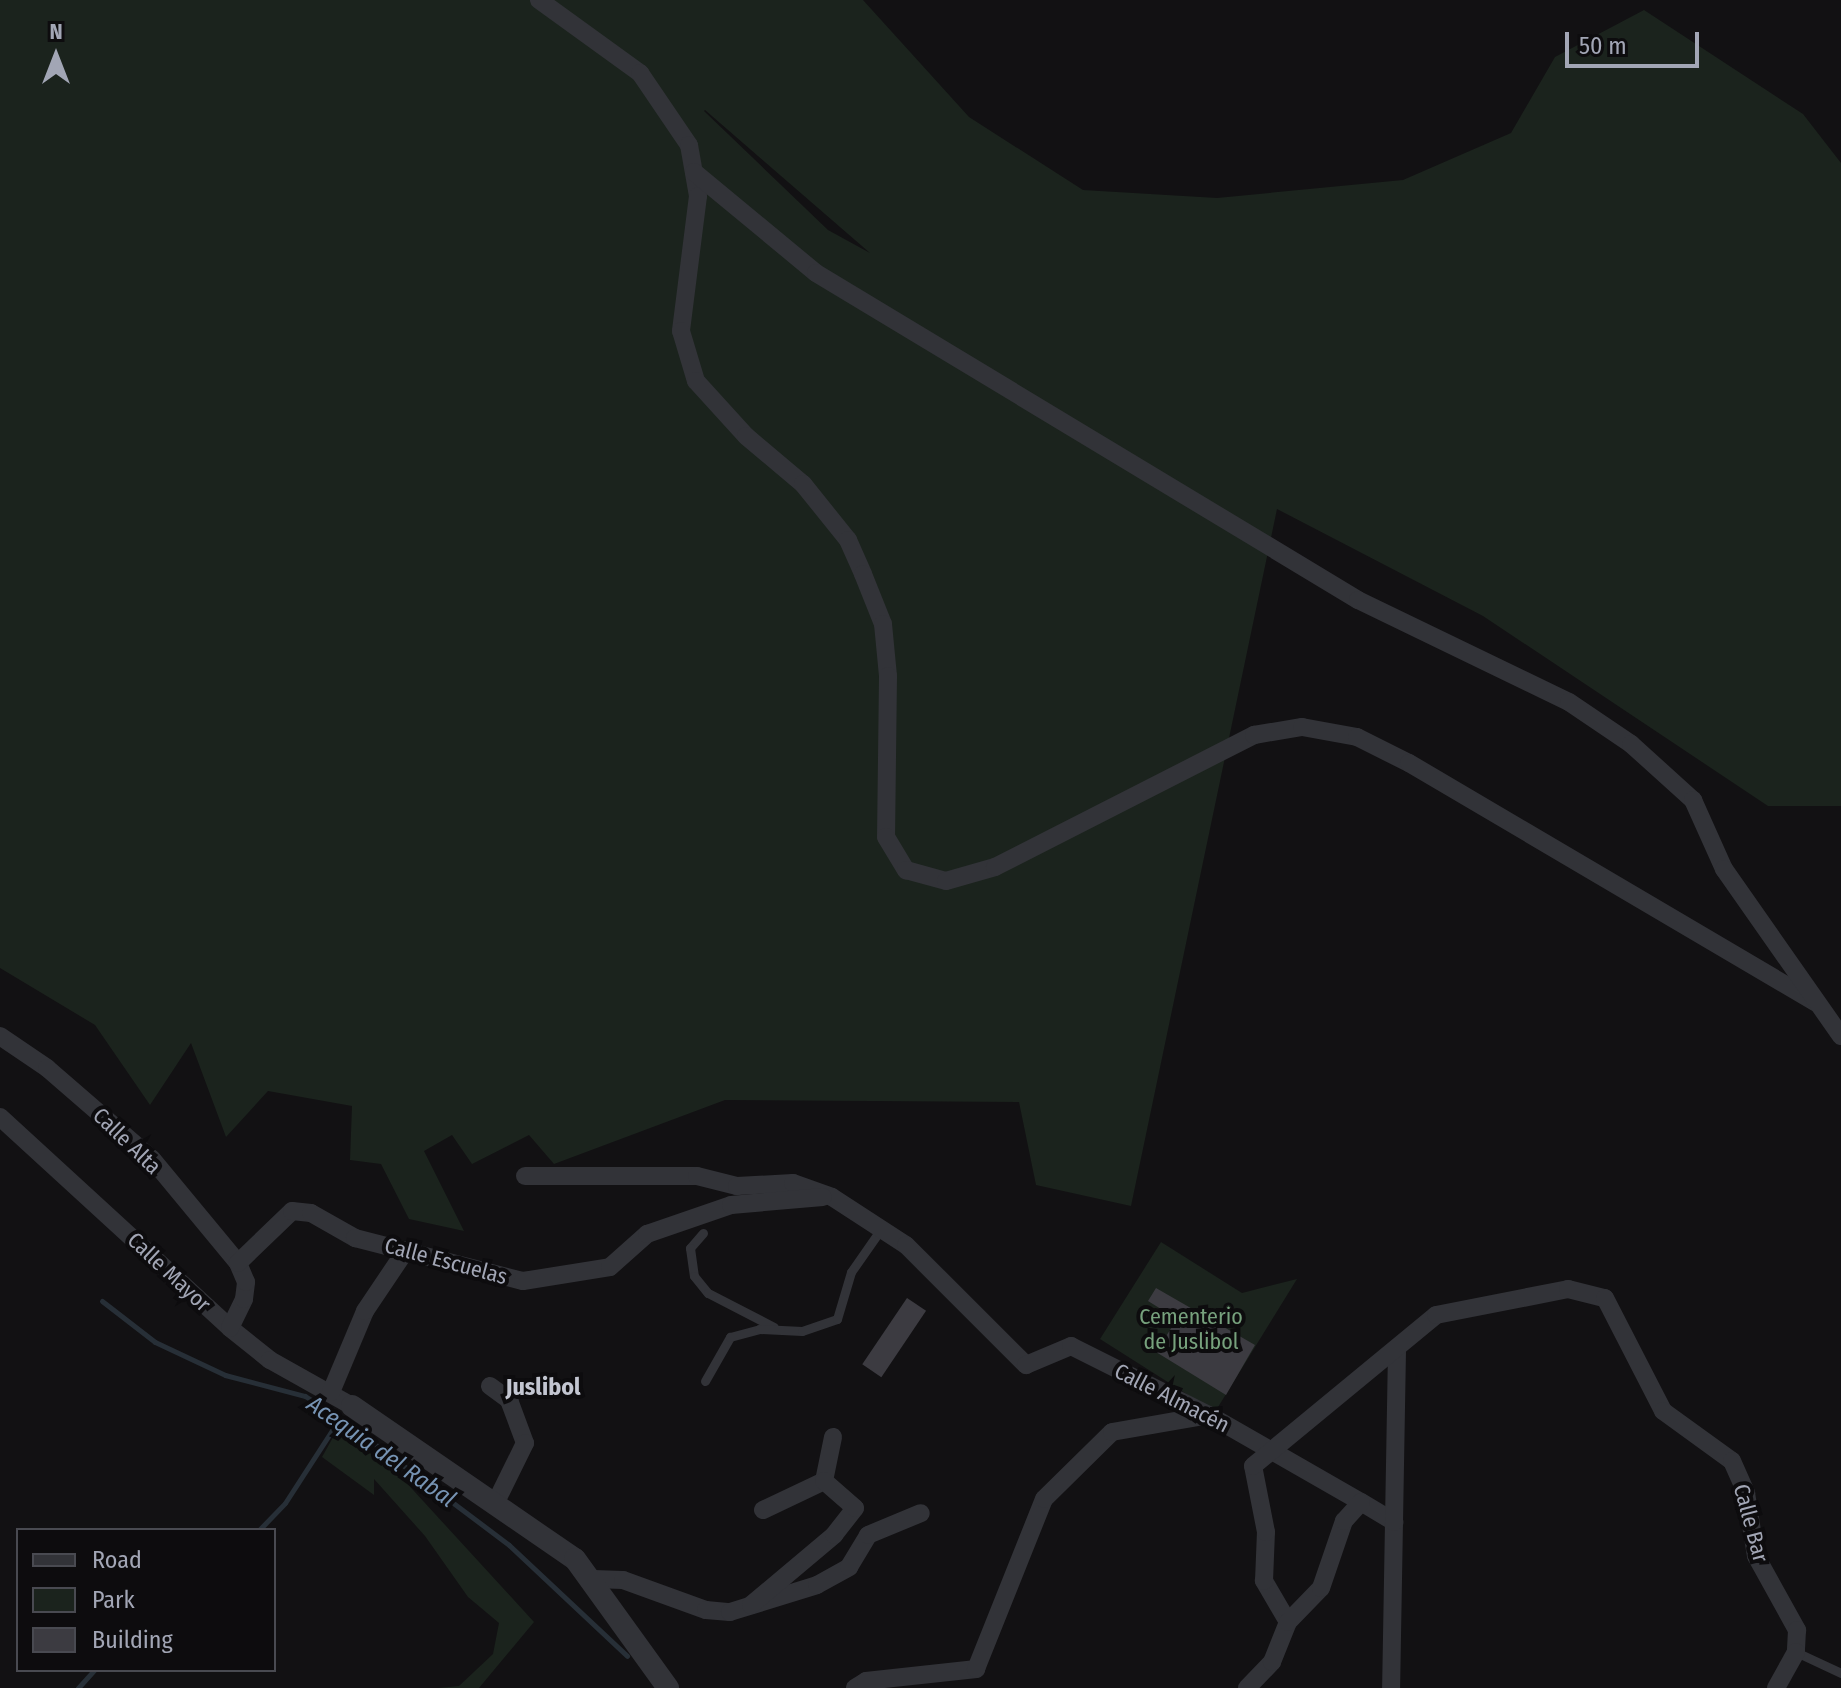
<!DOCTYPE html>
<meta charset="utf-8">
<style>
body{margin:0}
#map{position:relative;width:1841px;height:1688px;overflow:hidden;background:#121113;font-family:"Fira Sans Condensed",sans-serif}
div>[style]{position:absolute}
.green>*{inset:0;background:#1b231d}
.stream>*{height:5px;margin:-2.5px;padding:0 2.5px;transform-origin:2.5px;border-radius:2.5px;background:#272f37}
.building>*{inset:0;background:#3c3b41;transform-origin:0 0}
.service>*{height:9px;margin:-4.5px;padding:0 4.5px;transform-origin:4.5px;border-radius:4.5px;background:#323338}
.minor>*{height:18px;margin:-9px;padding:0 9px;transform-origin:9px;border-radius:9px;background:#323338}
.tertiary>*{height:22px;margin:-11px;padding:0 11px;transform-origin:11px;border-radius:11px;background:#323338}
span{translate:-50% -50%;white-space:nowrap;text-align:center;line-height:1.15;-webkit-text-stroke:8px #0d0c0e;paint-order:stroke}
.street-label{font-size:22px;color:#a2a6b5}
.park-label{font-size:22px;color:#77a17d}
.neighbourhood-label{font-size:24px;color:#c3c6d1;font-weight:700}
.water-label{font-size:24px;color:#7693b3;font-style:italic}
.legend{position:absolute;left:16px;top:1528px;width:260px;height:144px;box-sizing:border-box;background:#0d0c0e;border:2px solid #494a51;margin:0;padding:10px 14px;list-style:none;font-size:24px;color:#a2a6b5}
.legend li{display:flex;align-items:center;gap:16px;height:40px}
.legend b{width:40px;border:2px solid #494a51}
.north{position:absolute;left:16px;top:16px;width:80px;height:80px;-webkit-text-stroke:6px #0d0c0e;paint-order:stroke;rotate:0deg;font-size:22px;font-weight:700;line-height:32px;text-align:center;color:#a2a6b5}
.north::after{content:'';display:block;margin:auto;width:28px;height:36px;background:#a2a6b5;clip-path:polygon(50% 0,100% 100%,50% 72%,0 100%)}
.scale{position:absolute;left:1565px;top:32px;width:134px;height:36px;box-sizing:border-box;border:4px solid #a2a6b5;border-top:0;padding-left:10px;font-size:24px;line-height:28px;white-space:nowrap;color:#a2a6b5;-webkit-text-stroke:6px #0d0c0e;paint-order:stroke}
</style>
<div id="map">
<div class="green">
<div style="clip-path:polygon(evenodd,0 0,863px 0,969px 117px,1083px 190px,1217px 198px,1403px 180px,1511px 133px,1555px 57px,1644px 10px,1803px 114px,1841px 163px,1841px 806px,1768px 806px,1483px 616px,1277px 509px,1131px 1206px,1036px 1185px,1019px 1102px,725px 1100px,554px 1164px,529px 1135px,472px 1164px,452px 1135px,424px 1151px,464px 1231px,409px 1219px,381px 1164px,350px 1160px,352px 1106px,268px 1091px,226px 1137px,191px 1043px,150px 1105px,95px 1025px,0 968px,0 0,704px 111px,705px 110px,870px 253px,828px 230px,704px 111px)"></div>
<div style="clip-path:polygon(1161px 1242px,1242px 1293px,1297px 1279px,1215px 1412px,1100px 1339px)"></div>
<div style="clip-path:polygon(336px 1432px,392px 1467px,534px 1622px,479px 1688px,438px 1688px,459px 1686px,493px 1654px,499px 1623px,468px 1597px,425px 1536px,374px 1479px,374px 1495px,322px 1457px)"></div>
</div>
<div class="stream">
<div style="left:102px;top:1301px;width:67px;rotate:37.7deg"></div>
<div style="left:155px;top:1342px;width:77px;rotate:25.2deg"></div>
<div style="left:225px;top:1375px;width:83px;rotate:14.7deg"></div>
<div style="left:305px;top:1396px;width:41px;rotate:32.2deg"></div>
<div style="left:340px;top:1418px;width:211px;rotate:36.9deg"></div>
<div style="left:509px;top:1545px;width:162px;rotate:43.2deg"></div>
<div style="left:259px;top:1530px;width:37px;rotate:-46deg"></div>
<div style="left:285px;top:1503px;width:101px;rotate:-57.1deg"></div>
<div style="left:78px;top:1688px;width:24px;rotate:-48deg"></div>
</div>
<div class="building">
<div style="clip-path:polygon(1156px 1288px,1255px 1345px,1226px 1395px,1156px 1352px,1177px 1319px,1148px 1301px)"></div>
<div style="left:907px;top:1298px;width:23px;height:80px;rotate:34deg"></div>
</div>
<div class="service">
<div style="left:703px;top:1233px;width:20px;rotate:131deg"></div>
<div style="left:690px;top:1248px;width:28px;rotate:82deg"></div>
<div style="left:694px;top:1276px;width:22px;rotate:51deg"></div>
<div style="left:708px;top:1293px;width:74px;rotate:27.3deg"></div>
<div style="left:705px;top:1381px;width:51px;rotate:-60.4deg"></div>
<div style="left:730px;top:1337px;width:30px;rotate:-15deg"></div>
<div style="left:759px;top:1329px;width:43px;rotate:2.7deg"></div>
<div style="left:802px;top:1331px;width:37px;rotate:-19deg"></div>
<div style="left:837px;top:1319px;width:49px;rotate:-73.4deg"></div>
<div style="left:851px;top:1272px;width:52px;rotate:-55.1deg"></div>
<div style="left:1796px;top:1652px;width:50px;rotate:25deg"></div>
</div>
<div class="minor">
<div style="left:539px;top:0;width:125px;rotate:35.9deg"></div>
<div style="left:640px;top:73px;width:87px;rotate:55.8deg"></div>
<div style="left:689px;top:145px;width:52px;rotate:80deg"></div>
<div style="left:698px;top:196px;width:136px;rotate:97.2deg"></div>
<div style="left:681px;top:331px;width:52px;rotate:73.3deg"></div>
<div style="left:696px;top:381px;width:74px;rotate:47.7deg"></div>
<div style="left:746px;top:436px;width:75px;rotate:40.1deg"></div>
<div style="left:803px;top:484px;width:72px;rotate:51.2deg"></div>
<div style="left:848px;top:540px;width:37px;rotate:66deg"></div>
<div style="left:863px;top:574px;width:54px;rotate:68.2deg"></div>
<div style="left:883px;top:624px;width:52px;rotate:84.5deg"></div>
<div style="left:888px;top:676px;width:161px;rotate:90.7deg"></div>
<div style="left:886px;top:837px;width:39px;rotate:59deg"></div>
<div style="left:906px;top:870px;width:41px;rotate:15.4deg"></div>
<div style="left:946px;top:881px;width:51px;rotate:-15.9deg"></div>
<div style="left:995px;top:867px;width:291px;rotate:-27deg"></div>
<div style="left:1254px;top:735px;width:49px;rotate:-9.5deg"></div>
<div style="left:1302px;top:727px;width:56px;rotate:10.3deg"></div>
<div style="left:1357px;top:737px;width:58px;rotate:26.6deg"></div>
<div style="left:1409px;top:763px;width:472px;rotate:30.5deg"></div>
<div style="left:694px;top:172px;width:158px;rotate:39.6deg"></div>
<div style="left:816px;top:273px;width:633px;rotate:31.1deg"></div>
<div style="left:1358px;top:600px;width:234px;rotate:25.8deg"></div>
<div style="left:1569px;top:702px;width:75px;rotate:34.1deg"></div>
<div style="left:1631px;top:744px;width:84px;rotate:42.1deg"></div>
<div style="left:1693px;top:800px;width:76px;rotate:65.8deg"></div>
<div style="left:1724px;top:869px;width:204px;rotate:55deg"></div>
<div style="left:0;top:1036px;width:57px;rotate:34.2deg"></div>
<div style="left:47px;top:1068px;width:139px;rotate:40.9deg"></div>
<div style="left:152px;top:1159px;width:135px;rotate:50.4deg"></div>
<div style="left:0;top:1117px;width:312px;rotate:42.5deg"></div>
<div style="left:230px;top:1328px;width:51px;rotate:38.7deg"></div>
<div style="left:270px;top:1360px;width:94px;rotate:29.3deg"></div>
<div style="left:525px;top:1176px;width:172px"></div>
<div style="left:697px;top:1176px;width:41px;rotate:14deg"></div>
<div style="left:737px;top:1186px;width:56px;rotate:-3.1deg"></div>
<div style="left:793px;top:1183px;width:41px;rotate:19.7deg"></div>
<div style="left:832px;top:1197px;width:88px;rotate:33deg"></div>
<div style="left:906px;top:1245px;width:170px;rotate:45deg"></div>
<div style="left:1026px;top:1365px;width:49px;rotate:-22.9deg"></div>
<div style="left:1071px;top:1346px;width:154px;rotate:26.6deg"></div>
<div style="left:1209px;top:1415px;width:175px;rotate:29.8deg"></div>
<div style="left:1361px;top:1502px;width:39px;rotate:31deg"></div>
<div style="left:1394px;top:1522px;width:166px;rotate:91deg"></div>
<div style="left:230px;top:1328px;width:32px;rotate:-64deg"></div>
<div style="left:244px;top:1299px;width:17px;rotate:-83deg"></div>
<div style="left:246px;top:1282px;width:21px;rotate:-113deg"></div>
<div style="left:238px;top:1263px;width:75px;rotate:-43.9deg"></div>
<div style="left:292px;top:1211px;width:19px;rotate:6deg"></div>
<div style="left:311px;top:1213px;width:51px;rotate:29.6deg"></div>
<div style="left:355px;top:1238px;width:173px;rotate:14.4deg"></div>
<div style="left:523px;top:1281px;width:88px;rotate:-9.1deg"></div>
<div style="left:610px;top:1267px;width:50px;rotate:-41.7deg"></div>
<div style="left:647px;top:1234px;width:89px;rotate:-19deg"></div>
<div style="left:731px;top:1205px;width:92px;rotate:-5deg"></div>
<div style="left:490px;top:1386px;width:24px;rotate:36deg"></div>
<div style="left:509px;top:1400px;width:46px;rotate:69.6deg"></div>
<div style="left:525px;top:1443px;width:68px;rotate:116.2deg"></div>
<div style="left:331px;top:1392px;width:88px;rotate:-67.2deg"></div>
<div style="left:365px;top:1311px;width:73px;rotate:-56.1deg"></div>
<div style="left:763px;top:1510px;width:68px;rotate:-25.4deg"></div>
<div style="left:824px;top:1481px;width:45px;rotate:-78.4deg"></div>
<div style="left:1394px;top:1522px;width:174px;rotate:-89deg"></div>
<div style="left:593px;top:1579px;width:30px;rotate:2deg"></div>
<div style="left:623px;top:1580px;width:88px;rotate:19.9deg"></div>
<div style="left:706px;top:1610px;width:24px;rotate:5deg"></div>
<div style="left:730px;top:1612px;width:91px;rotate:-17.2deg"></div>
<div style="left:817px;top:1585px;width:37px;rotate:-29deg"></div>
<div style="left:849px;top:1567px;width:37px;rotate:-59deg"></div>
<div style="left:868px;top:1535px;width:57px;rotate:-22.5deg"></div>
<div style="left:751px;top:1605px;width:109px;rotate:-40.1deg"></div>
<div style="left:834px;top:1535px;width:34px;rotate:-52deg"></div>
<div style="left:855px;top:1508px;width:41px;rotate:-138.9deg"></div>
<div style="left:1288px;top:1622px;width:48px;rotate:-120.3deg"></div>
<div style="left:1264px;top:1581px;width:49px;rotate:-87.7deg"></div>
<div style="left:1266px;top:1532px;width:67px;rotate:-101.1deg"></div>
<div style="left:1253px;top:1466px;width:237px;rotate:-39.5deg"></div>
<div style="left:1436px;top:1315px;width:135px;rotate:-11.1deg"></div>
<div style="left:1568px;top:1289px;width:38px;rotate:14deg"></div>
<div style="left:1605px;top:1298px;width:127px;rotate:62.8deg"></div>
<div style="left:1663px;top:1411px;width:85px;rotate:35.9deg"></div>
<div style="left:1732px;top:1461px;width:35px;rotate:66deg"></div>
<div style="left:1746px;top:1493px;width:64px;rotate:81deg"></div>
<div style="left:1756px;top:1556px;width:85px;rotate:61deg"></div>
<div style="left:1797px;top:1630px;width:22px;rotate:93deg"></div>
<div style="left:1796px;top:1652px;width:41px;rotate:119.1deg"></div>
<div style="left:855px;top:1688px;width:13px;rotate:-32deg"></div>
<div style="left:866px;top:1681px;width:111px;rotate:-6.2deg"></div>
<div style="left:976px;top:1669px;width:183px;rotate:-68.2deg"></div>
<div style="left:1044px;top:1499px;width:95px;rotate:-44.6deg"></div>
<div style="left:1112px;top:1432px;width:98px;rotate:-9.9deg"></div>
<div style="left:1247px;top:1688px;width:36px;rotate:-46deg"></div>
<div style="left:1272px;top:1662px;width:43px;rotate:-68.2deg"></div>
<div style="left:1288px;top:1622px;width:47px;rotate:-45.9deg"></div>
<div style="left:1321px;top:1588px;width:71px;rotate:-71.1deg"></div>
<div style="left:1344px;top:1521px;width:25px;rotate:-48deg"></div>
</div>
<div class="tertiary">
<div style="left:352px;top:1406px;width:270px;rotate:34.5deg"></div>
<div style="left:575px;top:1559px;width:159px;rotate:54.2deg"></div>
</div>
<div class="street-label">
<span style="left:127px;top:1141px;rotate:44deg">Calle Alta</span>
<span style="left:446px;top:1261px;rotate:15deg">Calle Escuelas</span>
<span style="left:169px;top:1272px;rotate:43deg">Calle Mayor</span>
<span style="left:1172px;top:1398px;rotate:27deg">Calle Almacén</span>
<span style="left:1751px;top:1523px;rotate:75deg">Calle Bar</span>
</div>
<div class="park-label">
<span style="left:1191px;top:1329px">Cementerio<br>de Juslibol</span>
</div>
<div class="neighbourhood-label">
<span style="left:543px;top:1388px">Juslibol</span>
</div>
<div class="water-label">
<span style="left:381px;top:1452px;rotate:35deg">Acequia del Rabal</span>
</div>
<ul class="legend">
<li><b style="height:10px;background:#323338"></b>Road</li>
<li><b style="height:22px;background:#1b231d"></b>Park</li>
<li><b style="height:22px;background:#3c3b41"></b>Building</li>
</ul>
<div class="north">N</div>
<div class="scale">50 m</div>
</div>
